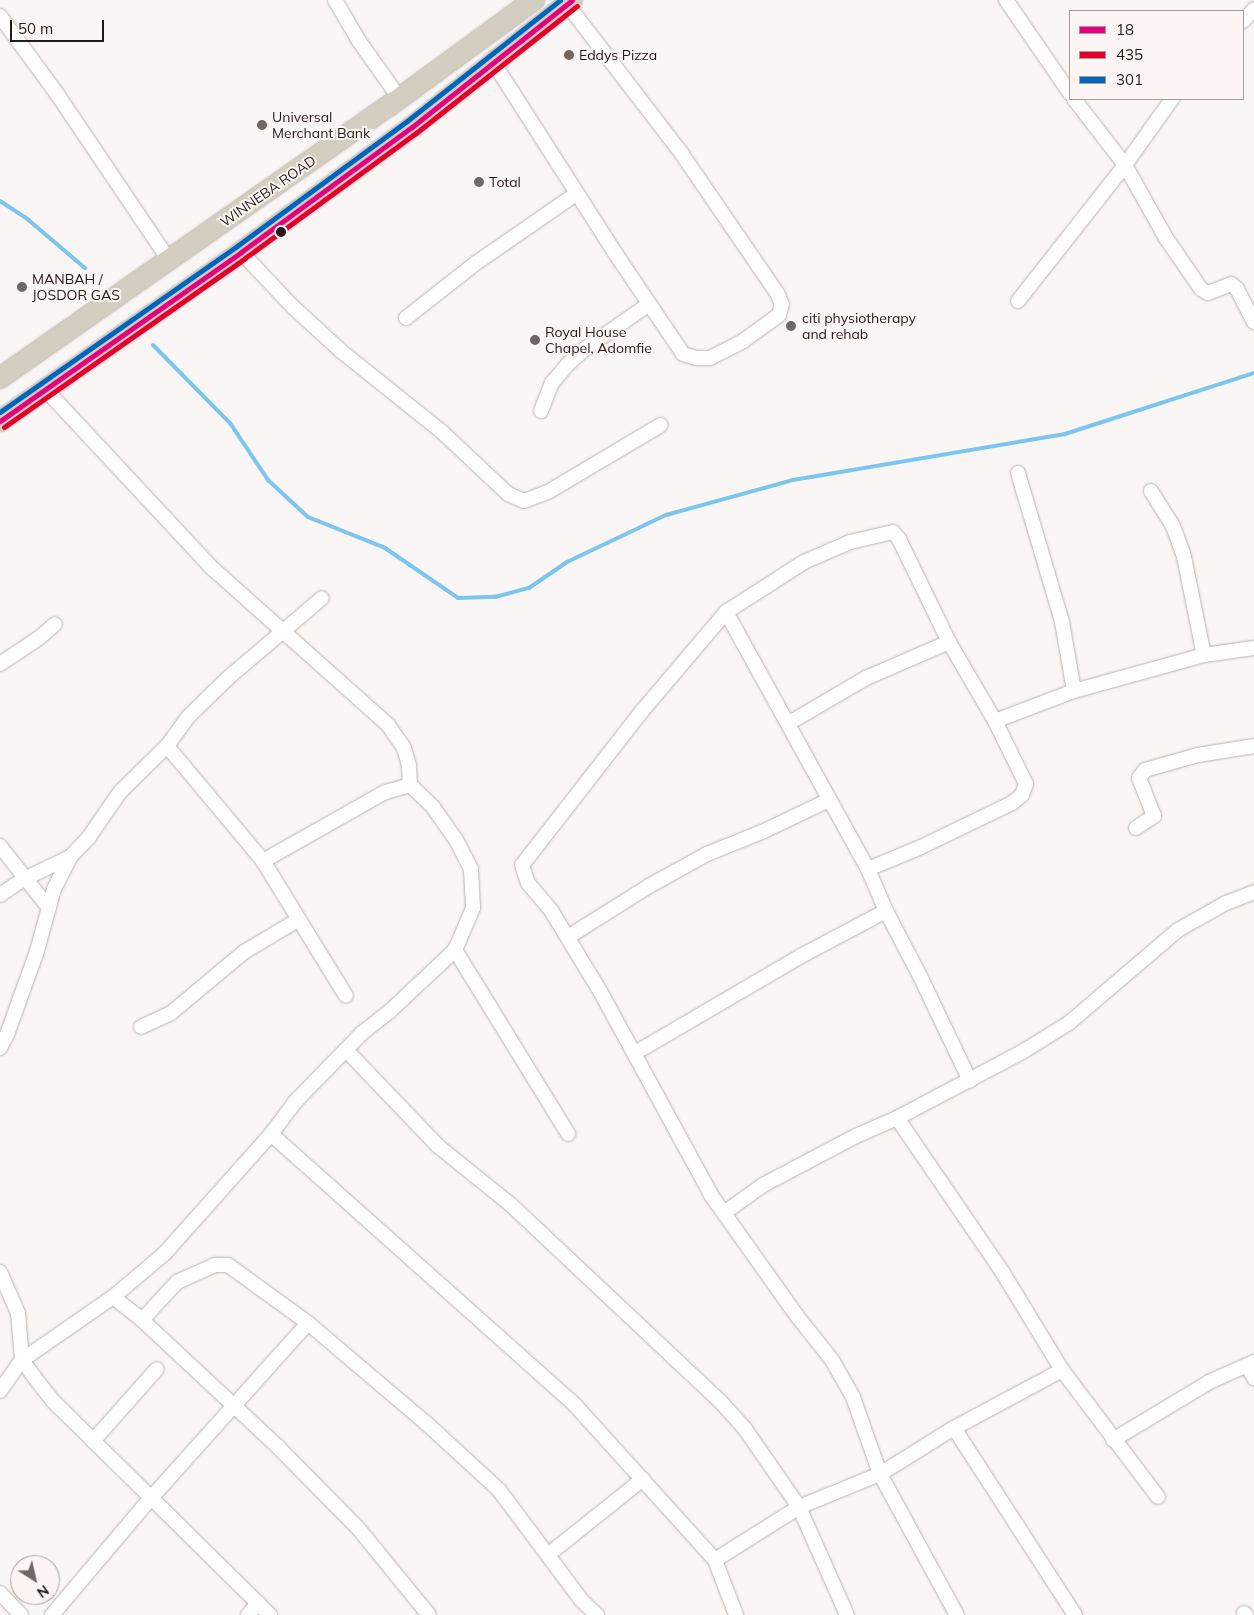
<!DOCTYPE html>
<style>
body{margin:0}
#map{position:relative;width:1254px;height:1615px;overflow:hidden;background:#faf6f5;font-family:Mulish,sans-serif}
div>[style]{position:absolute}
.stream>*{height:4px;margin:-2px;padding:0 2px;transform-origin:2px;border-radius:2px;background:#7cc5ef}
.roads{filter:drop-shadow(0 0 1px #b9b2af) drop-shadow(0 0 1px #b9b2af)}
.minor>*{height:14px;margin:-7px;padding:0 7px;transform-origin:7px;border-radius:7px;background:#fefefe}
.highway>*{height:20px;margin:-10px;padding:0 10px;transform-origin:10px;border-radius:10px;background:#d3cebf}
.bus-1>*{height:5px;margin:-2.5px;padding:0 2.5px;transform-origin:2.5px;border-radius:2.5px;background:#e5007d}
.bus-2>*{height:5px;margin:-2.5px;padding:0 2.5px;transform-origin:2.5px;border-radius:2.5px;background:#e4002b}
.bus-3>*{height:5px;margin:-2.5px;padding:0 2.5px;transform-origin:2.5px;border-radius:2.5px;background:#0065bd}
.dots>*{width:14px;height:14px;translate:-50% -50%;box-sizing:border-box;border:2px solid #fcf5f3;border-radius:50%}
span{translate:-50% -50%;white-space:nowrap;text-align:center;line-height:1.15;-webkit-text-stroke:4px #fcf5f3;paint-order:stroke}
.poi-label{font-size:14px;color:#251a15}
.left{translate:0 -50%;text-align:left}
.street-label{font-size:14px;color:#251a15}
.legend{position:absolute;left:1069px;top:10px;width:175px;height:90px;box-sizing:border-box;background:#fcf5f3;border:1px solid #a69d9a;margin:0;padding:6px 9px;list-style:none;font-size:15px;color:#251a15}
.legend li{display:flex;align-items:center;gap:10px;height:25px}
.legend b{width:25px;border:1px solid #a69d9a}
.north{position:absolute;left:10px;top:1555px;width:50px;height:50px;box-sizing:border-box;background:#fcf5f3;border:1px solid #a69d9a;border-radius:50%;rotate:145deg;font-size:14px;font-weight:700;line-height:20px;text-align:center;color:#251a15}
.north::after{content:'';display:block;margin:auto;width:18px;height:22px;background:#706763;clip-path:polygon(50% 0,100% 100%,50% 72%,0 100%)}
.scale{position:absolute;left:10px;top:20px;width:94px;height:22px;box-sizing:border-box;border:2px solid #251a15;border-top:0;padding-left:6px;font-size:15px;line-height:18px;white-space:nowrap;color:#251a15;-webkit-text-stroke:4px #fcf5f3;paint-order:stroke}
</style>
<div id="map">
<div class="stream">
<div style="left:0;top:201px;width:30px;rotate:33deg"></div>
<div style="left:25px;top:217px;width:79px;rotate:40.4deg"></div>
<div style="left:153px;top:345px;width:110px;rotate:45.4deg"></div>
<div style="left:230px;top:423px;width:69px;rotate:56.3deg"></div>
<div style="left:268px;top:480px;width:54px;rotate:42.8deg"></div>
<div style="left:308px;top:517px;width:83px;rotate:21.9deg"></div>
<div style="left:385px;top:548px;width:88px;rotate:34.4deg"></div>
<div style="left:458px;top:598px;width:37px;rotate:-2deg"></div>
<div style="left:495px;top:597px;width:35px;rotate:-15deg"></div>
<div style="left:529px;top:588px;width:46px;rotate:-34.4deg"></div>
<div style="left:567px;top:562px;width:110px;rotate:-25.4deg"></div>
<div style="left:666px;top:515px;width:132px;rotate:-15.4deg"></div>
<div style="left:793px;top:480px;width:276px;rotate:-9.6deg"></div>
<div style="left:1065px;top:434px;width:199px;rotate:-17.9deg"></div>
</div>
<div class="roads">
<div class="minor">
<div style="left:335px;top:0;width:48px;rotate:59.7deg"></div>
<div style="left:359px;top:41px;width:71px;rotate:54.7deg"></div>
<div style="left:1006px;top:0;width:113px;rotate:55.5deg"></div>
<div style="left:0;top:16px;width:97px;rotate:53.8deg"></div>
<div style="left:57px;top:94px;width:200px;rotate:56deg"></div>
<div style="left:1243px;top:21px;width:16px;rotate:-47deg"></div>
<div style="left:493px;top:62px;width:227px;rotate:57.4deg"></div>
<div style="left:615px;top:253px;width:122px;rotate:56deg"></div>
<div style="left:683px;top:354px;width:14px;rotate:17deg"></div>
<div style="left:696px;top:358px;width:14px"></div>
<div style="left:710px;top:358px;width:37px;rotate:-27deg"></div>
<div style="left:743px;top:341px;width:44px;rotate:-35.8deg"></div>
<div style="left:779px;top:315px;width:11px;rotate:-75deg"></div>
<div style="left:782px;top:304px;width:12px;rotate:-114deg"></div>
<div style="left:777px;top:293px;width:168px;rotate:-124.4deg"></div>
<div style="left:682px;top:154px;width:189px;rotate:-127.5deg"></div>
<div style="left:1074px;top:99px;width:83px;rotate:52.3deg"></div>
<div style="left:1125px;top:165px;width:84px;rotate:60.7deg"></div>
<div style="left:1166px;top:238px;width:62px;rotate:55.5deg"></div>
<div style="left:1201px;top:289px;width:8px;rotate:30deg"></div>
<div style="left:1208px;top:293px;width:25px;rotate:-21deg"></div>
<div style="left:1231px;top:284px;width:8px;rotate:40deg"></div>
<div style="left:1237px;top:289px;width:37px;rotate:63deg"></div>
<div style="left:241px;top:252px;width:76px;rotate:46.6deg"></div>
<div style="left:293px;top:307px;width:65px;rotate:42.5deg"></div>
<div style="left:341px;top:351px;width:128px;rotate:38.7deg"></div>
<div style="left:441px;top:431px;width:92px;rotate:43.2deg"></div>
<div style="left:508px;top:494px;width:17px;rotate:24deg"></div>
<div style="left:524px;top:501px;width:26px;rotate:-21deg"></div>
<div style="left:548px;top:492px;width:131px;rotate:-30.7deg"></div>
<div style="left:1018px;top:301px;width:173px;rotate:-51.8deg"></div>
<div style="left:1125px;top:165px;width:81px;rotate:-54.5deg"></div>
<div style="left:406px;top:318px;width:89px;rotate:-38.2deg"></div>
<div style="left:476px;top:263px;width:121px;rotate:-34.6deg"></div>
<div style="left:45px;top:389px;width:245px;rotate:47deg"></div>
<div style="left:212px;top:568px;width:236px;rotate:41.7deg"></div>
<div style="left:388px;top:725px;width:28px;rotate:55deg"></div>
<div style="left:404px;top:748px;width:19px;rotate:74deg"></div>
<div style="left:409px;top:766px;width:19px;rotate:87deg"></div>
<div style="left:541px;top:411px;width:30px;rotate:-69deg"></div>
<div style="left:552px;top:383px;width:23px;rotate:-50deg"></div>
<div style="left:567px;top:365px;width:25px;rotate:-42deg"></div>
<div style="left:586px;top:348px;width:77px;rotate:-34.9deg"></div>
<div style="left:1018px;top:473px;width:155px;rotate:73.5deg"></div>
<div style="left:1062px;top:622px;width:70px;rotate:80.1deg"></div>
<div style="left:1151px;top:491px;width:41px;rotate:57.8deg"></div>
<div style="left:1173px;top:526px;width:33px;rotate:70deg"></div>
<div style="left:1184px;top:557px;width:100px;rotate:78.5deg"></div>
<div style="left:726px;top:612px;width:294px;rotate:61.1deg"></div>
<div style="left:868px;top:869px;width:46px;rotate:66.8deg"></div>
<div style="left:886px;top:911px;width:73px;rotate:62.4deg"></div>
<div style="left:920px;top:976px;width:116px;rotate:64.5deg"></div>
<div style="left:0;top:664px;width:47px;rotate:-33.7deg"></div>
<div style="left:39px;top:638px;width:21px;rotate:-41deg"></div>
<div style="left:995px;top:721px;width:85px;rotate:-20.8deg"></div>
<div style="left:1074px;top:691px;width:135px;rotate:-15.5deg"></div>
<div style="left:1204px;top:655px;width:50px;rotate:-8deg"></div>
<div style="left:789px;top:723px;width:89px;rotate:-30.3deg"></div>
<div style="left:866px;top:678px;width:90px;rotate:-23.4deg"></div>
<div style="left:167px;top:746px;width:150px;rotate:50.1deg"></div>
<div style="left:263px;top:861px;width:158px;rotate:58.4deg"></div>
<div style="left:1136px;top:828px;width:22px;rotate:-34deg"></div>
<div style="left:1154px;top:816px;width:41px;rotate:-111.5deg"></div>
<div style="left:1139px;top:778px;width:10px;rotate:-53deg"></div>
<div style="left:1145px;top:770px;width:55px;rotate:-15.8deg"></div>
<div style="left:1198px;top:755px;width:57px;rotate:-9.1deg"></div>
<div style="left:0;top:846px;width:79px;rotate:51.7deg"></div>
<div style="left:868px;top:869px;width:57px;rotate:-22.5deg"></div>
<div style="left:921px;top:847px;width:101px;rotate:-25.8deg"></div>
<div style="left:1012px;top:803px;width:13px;rotate:-39deg"></div>
<div style="left:1022px;top:795px;width:12px;rotate:-70deg"></div>
<div style="left:1026px;top:784px;width:70px;rotate:-116.2deg"></div>
<div style="left:995px;top:721px;width:91px;rotate:-120.2deg"></div>
<div style="left:949px;top:642px;width:114px;rotate:-115.9deg"></div>
<div style="left:899px;top:539px;width:9px;rotate:-131deg"></div>
<div style="left:893px;top:532px;width:44px;rotate:166.9deg"></div>
<div style="left:850px;top:542px;width:50px;rotate:156.5deg"></div>
<div style="left:804px;top:562px;width:93px;rotate:147.3deg"></div>
<div style="left:726px;top:612px;width:130px;rotate:130.3deg"></div>
<div style="left:642px;top:711px;width:195px;rotate:127.9deg"></div>
<div style="left:522px;top:865px;width:19px;rotate:72deg"></div>
<div style="left:528px;top:883px;width:38px;rotate:50deg"></div>
<div style="left:552px;top:912px;width:92px;rotate:58.7deg"></div>
<div style="left:600px;top:991px;width:232px;rotate:61.4deg"></div>
<div style="left:711px;top:1195px;width:148px;rotate:54.6deg"></div>
<div style="left:797px;top:1316px;width:56px;rotate:51.5deg"></div>
<div style="left:832px;top:1360px;width:43px;rotate:60.4deg"></div>
<div style="left:853px;top:1397px;width:82px;rotate:70.7deg"></div>
<div style="left:880px;top:1474px;width:161px;rotate:61.4deg"></div>
<div style="left:0;top:895px;width:29px;rotate:-34deg"></div>
<div style="left:24px;top:879px;width:51px;rotate:-25.6deg"></div>
<div style="left:70px;top:857px;width:28px;rotate:-46deg"></div>
<div style="left:89px;top:837px;width:55px;rotate:-55.4deg"></div>
<div style="left:120px;top:792px;width:66px;rotate:-44.4deg"></div>
<div style="left:167px;top:746px;width:37px;rotate:-54deg"></div>
<div style="left:189px;top:716px;width:54px;rotate:-44.3deg"></div>
<div style="left:228px;top:678px;width:123px;rotate:-40.4deg"></div>
<div style="left:568px;top:937px;width:96px;rotate:-32.2deg"></div>
<div style="left:649px;top:886px;width:66px;rotate:-28.9deg"></div>
<div style="left:707px;top:854px;width:61px;rotate:-22deg"></div>
<div style="left:764px;top:831px;width:72px;rotate:-25.5deg"></div>
<div style="left:455px;top:950px;width:216px;rotate:58.4deg"></div>
<div style="left:141px;top:1027px;width:33px;rotate:-25deg"></div>
<div style="left:171px;top:1013px;width:95px;rotate:-39.9deg"></div>
<div style="left:244px;top:952px;width:63px;rotate:-30.7deg"></div>
<div style="left:0;top:1048px;width:18px;rotate:-63deg"></div>
<div style="left:8px;top:1032px;width:86px;rotate:-70.3deg"></div>
<div style="left:37px;top:951px;width:64px;rotate:-74.7deg"></div>
<div style="left:54px;top:889px;width:36px;rotate:-63deg"></div>
<div style="left:346px;top:1050px;width:133px;rotate:46.2deg"></div>
<div style="left:438px;top:1146px;width:92px;rotate:38.9deg"></div>
<div style="left:510px;top:1204px;width:288px;rotate:43.2deg"></div>
<div style="left:720px;top:1401px;width:38px;rotate:48deg"></div>
<div style="left:745px;top:1429px;width:95px;rotate:55.3deg"></div>
<div style="left:799px;top:1507px;width:118px;rotate:66deg"></div>
<div style="left:635px;top:1053px;width:192px;rotate:-30.3deg"></div>
<div style="left:801px;top:956px;width:96px;rotate:-27.9deg"></div>
<div style="left:897px;top:1118px;width:188px;rotate:55.6deg"></div>
<div style="left:1003px;top:1273px;width:114px;rotate:58.7deg"></div>
<div style="left:1062px;top:1370px;width:159px;rotate:52.9deg"></div>
<div style="left:271px;top:1134px;width:407px;rotate:41.7deg"></div>
<div style="left:575px;top:1405px;width:209px;rotate:47.9deg"></div>
<div style="left:715px;top:1560px;width:59px;rotate:69.1deg"></div>
<div style="left:724px;top:1213px;width:48px;rotate:-35.7deg"></div>
<div style="left:763px;top:1185px;width:105px;rotate:-27.8deg"></div>
<div style="left:856px;top:1136px;width:45px;rotate:-23.7deg"></div>
<div style="left:897px;top:1118px;width:141px;rotate:-27.8deg"></div>
<div style="left:1022px;top:1052px;width:55px;rotate:-31.7deg"></div>
<div style="left:1069px;top:1023px;width:143px;rotate:-40.5deg"></div>
<div style="left:1178px;top:930px;width:55px;rotate:-29.4deg"></div>
<div style="left:1226px;top:903px;width:30px;rotate:-21deg"></div>
<div style="left:0;top:1272px;width:45px;rotate:66.3deg"></div>
<div style="left:18px;top:1313px;width:47px;rotate:85.1deg"></div>
<div style="left:22px;top:1360px;width:22px;rotate:54deg"></div>
<div style="left:35px;top:1378px;width:29px;rotate:52deg"></div>
<div style="left:53px;top:1401px;width:305px;rotate:44.6deg"></div>
<div style="left:113px;top:1297px;width:37px;rotate:38deg"></div>
<div style="left:142px;top:1320px;width:186px;rotate:43deg"></div>
<div style="left:278px;top:1447px;width:114px;rotate:45.4deg"></div>
<div style="left:358px;top:1528px;width:112px;rotate:50.8deg"></div>
<div style="left:142px;top:1320px;width:52px;rotate:-47.4deg"></div>
<div style="left:177px;top:1282px;width:42px;rotate:-24.1deg"></div>
<div style="left:215px;top:1265px;width:13px"></div>
<div style="left:228px;top:1265px;width:99px;rotate:35.9deg"></div>
<div style="left:308px;top:1323px;width:155px;rotate:40.3deg"></div>
<div style="left:426px;top:1423px;width:99px;rotate:42.5deg"></div>
<div style="left:499px;top:1490px;width:139px;rotate:53.2deg"></div>
<div style="left:582px;top:1601px;width:21px;rotate:43deg"></div>
<div style="left:1247px;top:1365px;width:15px;rotate:62deg"></div>
<div style="left:0;top:1391px;width:38px;rotate:-55deg"></div>
<div style="left:22px;top:1360px;width:111px;rotate:-34.7deg"></div>
<div style="left:113px;top:1297px;width:68px;rotate:-40.2deg"></div>
<div style="left:165px;top:1253px;width:159px;rotate:-48.3deg"></div>
<div style="left:271px;top:1134px;width:39px;rotate:-53deg"></div>
<div style="left:294px;top:1103px;width:98px;rotate:-45.8deg"></div>
<div style="left:362px;top:1033px;width:36px;rotate:-38deg"></div>
<div style="left:390px;top:1011px;width:89px;rotate:-43.2deg"></div>
<div style="left:455px;top:950px;width:46px;rotate:-66.8deg"></div>
<div style="left:473px;top:908px;width:39px;rotate:-93deg"></div>
<div style="left:471px;top:869px;width:33px;rotate:-117deg"></div>
<div style="left:456px;top:840px;width:40px;rotate:-124.9deg"></div>
<div style="left:433px;top:807px;width:32px;rotate:-136deg"></div>
<div style="left:410px;top:785px;width:26px;rotate:164deg"></div>
<div style="left:385px;top:792px;width:140px;rotate:150.5deg"></div>
<div style="left:954px;top:1428px;width:223px;rotate:57.1deg"></div>
<div style="left:1113px;top:1440px;width:112px;rotate:-31.1deg"></div>
<div style="left:1209px;top:1382px;width:49px;rotate:-24deg"></div>
<div style="left:93px;top:1441px;width:96px;rotate:-48.4deg"></div>
<div style="left:549px;top:1554px;width:120px;rotate:-38.6deg"></div>
<div style="left:715px;top:1560px;width:99px;rotate:-32.2deg"></div>
<div style="left:799px;top:1507px;width:87px;rotate:-22.2deg"></div>
<div style="left:880px;top:1474px;width:87px;rotate:-31.9deg"></div>
<div style="left:954px;top:1428px;width:123px;rotate:-28.2deg"></div>
<div style="left:0;top:1593px;width:30px;rotate:46deg"></div>
<div style="left:1244px;top:1613px;width:3px;rotate:45deg"></div>
<div style="left:52px;top:1615px;width:153px;rotate:-49.8deg"></div>
<div style="left:151px;top:1498px;width:235px;rotate:-48.1deg"></div>
<div style="left:248px;top:1615px;width:16px;rotate:-50deg"></div>
</div>
<div class="highway">
<div style="left:0;top:378px;width:475px;rotate:-35deg"></div>
<div style="left:389px;top:106px;width:180px;rotate:-36.2deg"></div>
<div style="left:0;top:421px;width:294px;rotate:-35deg"></div>
<div style="left:241px;top:252px;width:212px;rotate:-36.2deg"></div>
<div style="left:412px;top:127px;width:204px;rotate:-38.4deg"></div>
</div>
</div>
<div class="bus-1">
<div style="left:0;top:421px;width:294px;rotate:-35deg"></div>
<div style="left:241px;top:252px;width:212px;rotate:-36.2deg"></div>
<div style="left:412px;top:127px;width:204px;rotate:-38.4deg"></div>
</div>
<div class="bus-2">
<div style="left:4px;top:427px;width:294px;rotate:-35deg"></div>
<div style="left:245px;top:258px;width:212px;rotate:-36.2deg"></div>
<div style="left:416px;top:133px;width:205px;rotate:-38.3deg"></div>
</div>
<div class="bus-3">
<div style="left:0;top:412px;width:289px;rotate:-35deg"></div>
<div style="left:237px;top:246px;width:211px;rotate:-36.3deg"></div>
<div style="left:407px;top:121px;width:195px;rotate:-38.3deg"></div>
</div>
<div class="dots">
<div style="left:569px;top:55px;background:#706763"></div>
<div style="left:262px;top:125px;background:#706763"></div>
<div style="left:479px;top:182px;background:#706763"></div>
<div style="left:281px;top:232px;background:#251a15"></div>
<div style="left:22px;top:287px;background:#706763"></div>
<div style="left:791px;top:326px;background:#706763"></div>
<div style="left:535px;top:340px;background:#706763"></div>
</div>
<div class="poi-label">
<span class="left" style="left:579px;top:55px">Eddys Pizza</span>
<span class="left" style="left:272px;top:125px">Universal<br>Merchant Bank</span>
<span class="left" style="left:489px;top:182px">Total</span>
<span class="left" style="left:32px;top:287px">MANBAH /<br>JOSDOR GAS</span>
<span class="left" style="left:802px;top:326px">citi physiotherapy<br>and rehab</span>
<span class="left" style="left:545px;top:340px">Royal House<br>Chapel, Adomfie</span>
</div>
<div class="street-label">
<span style="left:268px;top:191px;rotate:-35deg">WINNEBA ROAD</span>
</div>
<ul class="legend">
<li><b style="height:6px;background:#e5007d"></b>18</li>
<li><b style="height:6px;background:#e4002b"></b>435</li>
<li><b style="height:6px;background:#0065bd"></b>301</li>
</ul>
<div class="north">N</div>
<div class="scale">50 m</div>
</div>
